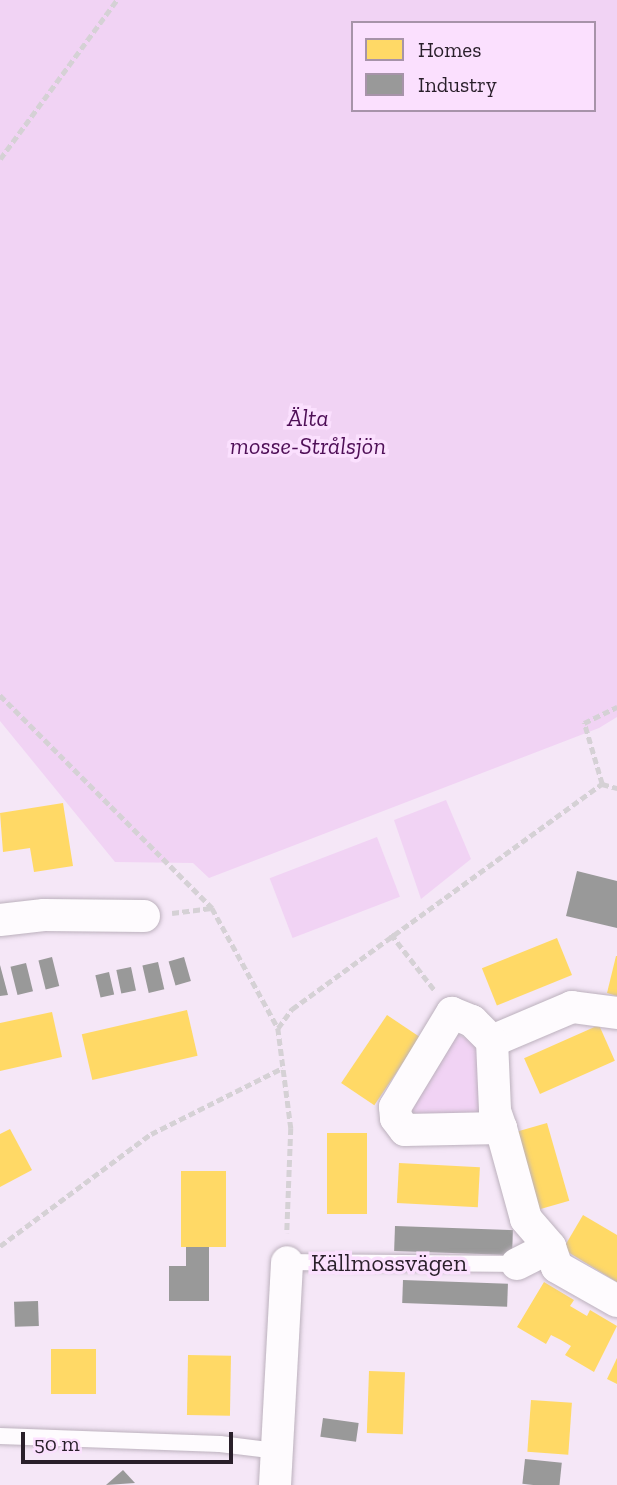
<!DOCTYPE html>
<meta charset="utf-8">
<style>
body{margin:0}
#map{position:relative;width:617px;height:1485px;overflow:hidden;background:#f5e7f7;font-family:"Zilla Slab",serif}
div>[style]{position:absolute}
.green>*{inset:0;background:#f1d3f4;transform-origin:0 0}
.homes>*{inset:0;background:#ffd966;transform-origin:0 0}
.industry>*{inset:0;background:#999;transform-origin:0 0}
.path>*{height:4.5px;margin-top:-2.25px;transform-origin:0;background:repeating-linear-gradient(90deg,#d5d1d5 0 7px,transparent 0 10.5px)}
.roads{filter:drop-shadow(0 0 2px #bcb1bd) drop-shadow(0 0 2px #bcb1bd)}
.lane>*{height:16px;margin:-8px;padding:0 8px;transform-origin:8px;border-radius:8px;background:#fefbfe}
.street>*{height:32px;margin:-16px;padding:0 16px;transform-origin:16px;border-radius:16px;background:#fefbfe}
span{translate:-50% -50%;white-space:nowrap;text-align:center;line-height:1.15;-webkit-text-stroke:7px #fbe0fe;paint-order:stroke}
.park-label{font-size:24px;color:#4f0f57;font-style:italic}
.street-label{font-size:24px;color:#291f2a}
.legend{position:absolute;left:351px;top:21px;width:245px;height:91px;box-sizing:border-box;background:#fbe0fe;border:2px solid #a793a9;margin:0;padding:9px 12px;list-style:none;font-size:21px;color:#291f2a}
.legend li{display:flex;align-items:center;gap:14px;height:35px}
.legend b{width:35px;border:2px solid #a793a9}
.scale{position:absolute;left:21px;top:1432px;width:212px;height:32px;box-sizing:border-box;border:4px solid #291f2a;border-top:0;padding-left:9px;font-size:21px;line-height:24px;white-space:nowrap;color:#291f2a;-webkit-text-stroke:5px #fbe0fe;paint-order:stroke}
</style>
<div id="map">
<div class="green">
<div style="clip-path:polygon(evenodd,0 0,617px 0,617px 717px,599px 728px,209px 878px,193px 863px,115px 862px,0 721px,0 0,353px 23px,594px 23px,594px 110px,353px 110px,353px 23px)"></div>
<div style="clip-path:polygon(446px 800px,471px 859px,421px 899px,394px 820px)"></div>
<div style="left:377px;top:837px;width:64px;height:115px;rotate:69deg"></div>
<div style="clip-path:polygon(454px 1033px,478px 1043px,481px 1113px,473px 1119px,420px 1116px,411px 1111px)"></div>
</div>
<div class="homes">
<div style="clip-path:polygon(63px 803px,73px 866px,34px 872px,30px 848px,3px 852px,0 813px)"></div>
<div style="left:557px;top:938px;width:40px;height:81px;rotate:68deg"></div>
<div style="clip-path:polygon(616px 956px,617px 956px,617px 996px,607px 993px)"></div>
<div style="left:187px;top:1010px;width:47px;height:108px;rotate:77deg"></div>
<div style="clip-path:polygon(52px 1012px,62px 1057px,0 1071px,0 1023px)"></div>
<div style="left:387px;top:1015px;width:40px;height:82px;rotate:34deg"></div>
<div style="left:599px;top:1025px;width:39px;height:82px;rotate:66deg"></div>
<div style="left:547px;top:1123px;width:81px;height:39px;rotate:74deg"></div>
<div style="clip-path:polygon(10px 1129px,32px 1170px,0 1187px,0 1134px)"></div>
<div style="left:327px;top:1133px;width:40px;height:81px"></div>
<div style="left:399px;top:1163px;width:81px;height:40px;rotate:3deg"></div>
<div style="left:181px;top:1171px;width:45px;height:76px"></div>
<div style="clip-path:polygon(583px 1215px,617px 1235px,617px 1282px,563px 1249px)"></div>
<div style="clip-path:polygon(544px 1282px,574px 1300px,570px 1306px,587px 1316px,590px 1310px,617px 1326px,594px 1372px,565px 1355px,571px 1346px,561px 1340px,551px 1335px,546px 1344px,517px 1327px)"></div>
<div style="left:51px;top:1349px;width:45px;height:45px"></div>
<div style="left:188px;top:1355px;width:43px;height:60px;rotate:1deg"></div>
<div style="clip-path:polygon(617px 1358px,617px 1384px,607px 1379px)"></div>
<div style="left:369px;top:1371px;width:36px;height:62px;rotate:2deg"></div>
<div style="left:531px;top:1400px;width:41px;height:52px;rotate:4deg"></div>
</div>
<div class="industry">
<div style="clip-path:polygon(577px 871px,617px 881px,617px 928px,566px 916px)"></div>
<div style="left:52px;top:957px;width:30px;height:14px;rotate:76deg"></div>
<div style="left:184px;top:957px;width:25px;height:16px;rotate:74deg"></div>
<div style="left:158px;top:962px;width:28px;height:16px;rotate:77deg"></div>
<div style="left:26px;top:963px;width:29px;height:16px;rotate:76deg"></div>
<div style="clip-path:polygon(0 965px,8px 995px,0 996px)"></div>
<div style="left:131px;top:967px;width:24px;height:15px;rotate:78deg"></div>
<div style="left:109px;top:972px;width:23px;height:14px;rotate:77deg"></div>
<div style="left:395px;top:1226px;width:118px;height:25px;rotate:2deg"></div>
<div style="clip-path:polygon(186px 1247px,209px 1247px,209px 1301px,169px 1301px,169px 1266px,186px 1266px)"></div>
<div style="left:403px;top:1280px;width:105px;height:23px;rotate:2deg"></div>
<div style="left:38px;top:1301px;width:25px;height:24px;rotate:88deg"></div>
<div style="left:323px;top:1418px;width:36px;height:19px;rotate:8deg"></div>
<div style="left:525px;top:1459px;width:37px;height:25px;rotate:6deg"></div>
<div style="clip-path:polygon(123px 1470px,135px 1483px,106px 1485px)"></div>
</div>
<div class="path">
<div style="left:0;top:159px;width:197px;rotate:-53.7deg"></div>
<div style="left:0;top:695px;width:301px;rotate:45.1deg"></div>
<div style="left:602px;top:784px;width:64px;rotate:-106.4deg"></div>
<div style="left:584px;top:723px;width:37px;rotate:-26deg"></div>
<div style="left:172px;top:913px;width:40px;rotate:-7.1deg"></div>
<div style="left:212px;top:908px;width:137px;rotate:61.2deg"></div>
<div style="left:278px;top:1028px;width:101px;rotate:82.6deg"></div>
<div style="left:291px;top:1128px;width:105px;rotate:92.2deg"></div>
<div style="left:391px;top:934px;width:73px;rotate:52.2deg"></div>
<div style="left:278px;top:1028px;width:24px;rotate:-54deg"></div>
<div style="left:292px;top:1009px;width:383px;rotate:-36deg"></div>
<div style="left:602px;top:784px;width:16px;rotate:15deg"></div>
<div style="left:0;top:1246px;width:188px;rotate:-36.6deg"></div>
<div style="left:151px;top:1134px;width:147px;rotate:-26.7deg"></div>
</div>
<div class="roads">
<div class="lane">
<div style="left:287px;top:1262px;width:230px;rotate:0.5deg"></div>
<div style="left:0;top:1436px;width:220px;rotate:2.1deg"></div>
<div style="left:220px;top:1444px;width:56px;rotate:7.1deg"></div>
</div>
<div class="street">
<div style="left:0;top:920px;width:44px;rotate:-6.5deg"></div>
<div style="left:44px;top:915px;width:100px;rotate:0.6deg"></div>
<div style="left:492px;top:1041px;width:87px;rotate:-23deg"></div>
<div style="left:572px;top:1007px;width:45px;rotate:7.6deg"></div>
<div style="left:501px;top:1128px;width:96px;rotate:178.8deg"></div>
<div style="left:405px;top:1130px;width:15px;rotate:-127deg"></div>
<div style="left:396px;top:1118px;width:11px;rotate:-95deg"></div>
<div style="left:395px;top:1107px;width:110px;rotate:-58.8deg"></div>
<div style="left:452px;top:1013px;width:22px;rotate:22deg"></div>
<div style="left:472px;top:1021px;width:28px;rotate:45deg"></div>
<div style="left:492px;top:1041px;width:70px;rotate:87.5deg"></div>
<div style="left:495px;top:1111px;width:18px;rotate:71deg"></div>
<div style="left:501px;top:1128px;width:94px;rotate:74.6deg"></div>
<div style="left:526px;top:1219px;width:37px;rotate:49deg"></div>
<div style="left:550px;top:1247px;width:21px;rotate:71deg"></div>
<div style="left:557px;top:1267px;width:69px;rotate:29.5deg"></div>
<div style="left:517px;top:1264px;width:37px;rotate:-27deg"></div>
<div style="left:275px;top:1485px;width:223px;rotate:-86.9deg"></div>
</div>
</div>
<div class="park-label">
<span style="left:308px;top:432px">Älta<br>mosse-Strålsjön</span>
</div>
<div class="street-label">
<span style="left:389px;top:1263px">Källmossvägen</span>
</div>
<ul class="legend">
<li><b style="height:19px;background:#ffd966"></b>Homes</li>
<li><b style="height:19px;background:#999"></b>Industry</li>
</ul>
<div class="scale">50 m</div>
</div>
